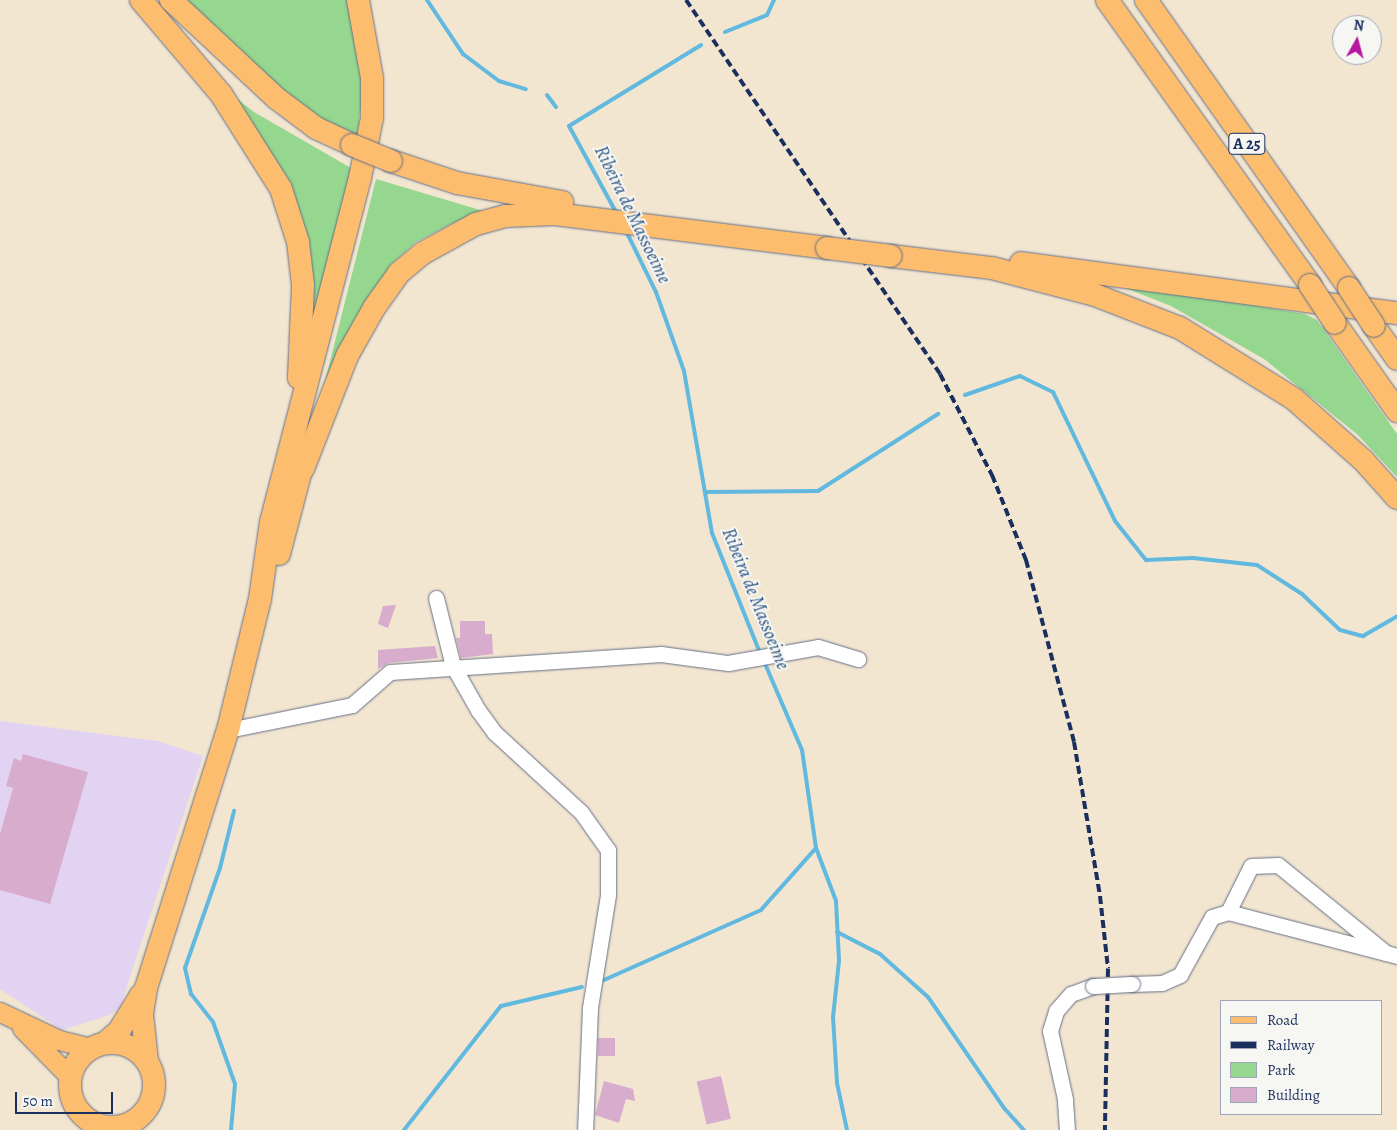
<!DOCTYPE html>
<style>
body{margin:0}
#map{position:relative;width:1397px;height:1130px;overflow:hidden;background:#f2e6d1;font-family:Alegreya,serif}
div>[style]{position:absolute}
.built>*{inset:0;background:#e3d3f2}
.green>*{inset:0;background:#95d78e}
.stream>*{height:4px;margin:-2px;padding:0 2px;transform-origin:2px;border-radius:2px;background:#62b9df}
.building>*{inset:0;background:#d8accd;transform-origin:0 0}
.roads{filter:drop-shadow(0 0 1px #666f86) drop-shadow(0 0 1px #666f86)}
.minor>*{height:15px;margin:-7.5px;padding:0 7.5px;transform-origin:7.5px;border-radius:7.5px;background:#fff}
.major>*{height:19px;margin:-9.5px;padding:0 9.5px;transform-origin:9.5px;border-radius:9.5px;background:#fcbd6f}
.highway>*{height:22px;margin:-11px;padding:0 11px;transform-origin:11px;border-radius:11px;background:#fcbd6f}
.highway>.ring{margin:-11px;padding:0;box-sizing:content-box;background:none;border:22px solid #fcbd6f;border-radius:50%}
.rail>*{height:4px;margin-top:-2px;transform-origin:0;background:repeating-linear-gradient(90deg,#1b2f5e 0 8px,transparent 0 12px)}
.bridges{filter:drop-shadow(0 0 1px #666f86) drop-shadow(0 0 1px #666f86)}
.minor-bridge>*{height:15px;margin:-7.5px;padding:0 7.5px;transform-origin:7.5px;border-radius:7.5px;background:#fff}
.highway-bridge>*{height:22px;margin:-11px;padding:0 11px;transform-origin:11px;border-radius:11px;background:#fcbd6f}
span{translate:-50% -50%;white-space:nowrap;text-align:center;line-height:1.15;-webkit-text-stroke:4px #f6f6f2;paint-order:stroke}
.shield-label span{padding:1px 4px;background:#f6f6f2;border:1px solid;border-radius:4px;-webkit-text-stroke-width:0}
.shield-label{font-size:16px;color:#1b2f5e;font-weight:700}
.water-label{font-size:19px;color:#305885;font-style:italic}
.legend{position:absolute;left:1220px;top:1000px;width:162px;height:115px;box-sizing:border-box;background:#f6f6f2;border:1px solid #9ea6b7;margin:0;padding:6px 9px;list-style:none;font-size:15px;color:#1b2f5e}
.legend li{display:flex;align-items:center;gap:10px;height:25px}
.legend b{width:25px;border:1px solid #9ea6b7}
.north{position:absolute;left:1332px;top:15px;width:50px;height:50px;box-sizing:border-box;background:#f6f6f2;border:1px solid #9ea6b7;border-radius:50%;rotate:7deg;font-size:14px;font-weight:700;line-height:20px;text-align:center;color:#1b2f5e}
.north::after{content:'';display:block;margin:auto;width:18px;height:22px;background:#b5179e;clip-path:polygon(50% 0,100% 100%,50% 72%,0 100%)}
.scale{position:absolute;left:15px;top:1092px;width:98px;height:22px;box-sizing:border-box;border:2px solid #1b2f5e;border-top:0;padding-left:6px;font-size:15px;line-height:18px;white-space:nowrap;color:#1b2f5e;-webkit-text-stroke:4px #f6f6f2;paint-order:stroke}
</style>
<div id="map">
<div class="built">
<div style="clip-path:polygon(0 721px,158px 741px,203px 756px,120px 1007px,110px 1015px,62px 1030px,0 989px)"></div>
</div>
<div class="green">
<div style="clip-path:polygon(180px 0,348px 0,363px 87px,357px 140px,317px 120px)"></div>
<div style="clip-path:polygon(227px 91px,254px 112px,351px 168px,307px 352px,305px 256px)"></div>
<div style="clip-path:polygon(376px 179px,490px 213px,455px 222px,416px 242px,389px 266px,392px 269px,323px 389px)"></div>
<div style="clip-path:polygon(1110px 282px,1305px 314px,1317px 320px,1397px 434px,1397px 477px,1358px 435px,1264px 359px,1171px 306px)"></div>
</div>
<div class="stream">
<div style="left:427px;top:0;width:65px;rotate:56.3deg"></div>
<div style="left:463px;top:54px;width:45px;rotate:36.9deg"></div>
<div style="left:499px;top:81px;width:28px;rotate:17deg"></div>
<div style="left:725px;top:32px;width:45px;rotate:-22deg"></div>
<div style="left:767px;top:15px;width:17px;rotate:-65deg"></div>
<div style="left:547px;top:95px;width:15px;rotate:53deg"></div>
<div style="left:617px;top:214px;width:100px;rotate:-118.6deg"></div>
<div style="left:569px;top:126px;width:155px;rotate:-31.5deg"></div>
<div style="left:626px;top:231px;width:68px;rotate:63.8deg"></div>
<div style="left:656px;top:292px;width:84px;rotate:70.5deg"></div>
<div style="left:684px;top:371px;width:164px;rotate:80.2deg"></div>
<div style="left:712px;top:533px;width:129px;rotate:68.2deg"></div>
<div style="left:965px;top:395px;width:58px;rotate:-19.1deg"></div>
<div style="left:1020px;top:376px;width:37px;rotate:26deg"></div>
<div style="left:1053px;top:392px;width:143px;rotate:64.3deg"></div>
<div style="left:1115px;top:521px;width:50px;rotate:51.5deg"></div>
<div style="left:1146px;top:560px;width:47px;rotate:-2.4deg"></div>
<div style="left:1193px;top:558px;width:64px;rotate:6.2deg"></div>
<div style="left:1257px;top:565px;width:54px;rotate:32.8deg"></div>
<div style="left:1302px;top:594px;width:52px;rotate:43.5deg"></div>
<div style="left:1340px;top:630px;width:24px;rotate:15deg"></div>
<div style="left:1363px;top:636px;width:39px;rotate:-30deg"></div>
<div style="left:705px;top:492px;width:113px;rotate:-0.5deg"></div>
<div style="left:818px;top:491px;width:143px;rotate:-32.7deg"></div>
<div style="left:816px;top:848px;width:57px;rotate:69.3deg"></div>
<div style="left:836px;top:901px;width:60px;rotate:87.1deg"></div>
<div style="left:839px;top:961px;width:56px;rotate:96.1deg"></div>
<div style="left:833px;top:1017px;width:66px;rotate:86.5deg"></div>
<div style="left:837px;top:1083px;width:48px;rotate:78deg"></div>
<div style="left:837px;top:932px;width:48px;rotate:27.1deg"></div>
<div style="left:880px;top:954px;width:64px;rotate:41.9deg"></div>
<div style="left:928px;top:997px;width:135px;rotate:55.6deg"></div>
<div style="left:1004px;top:1108px;width:30px;rotate:48deg"></div>
<div style="left:604px;top:980px;width:172px;rotate:-24deg"></div>
<div style="left:761px;top:910px;width:83px;rotate:-48.4deg"></div>
<div style="left:816px;top:848px;width:99px;rotate:-98.1deg"></div>
<div style="left:802px;top:750px;width:99px;rotate:-113.2deg"></div>
<div style="left:231px;top:1130px;width:46px;rotate:-85deg"></div>
<div style="left:235px;top:1084px;width:66px;rotate:-109.5deg"></div>
<div style="left:213px;top:1022px;width:36px;rotate:-128deg"></div>
<div style="left:191px;top:994px;width:27px;rotate:-103deg"></div>
<div style="left:185px;top:968px;width:106px;rotate:-70.7deg"></div>
<div style="left:220px;top:868px;width:59px;rotate:-76.2deg"></div>
<div style="left:404px;top:1130px;width:157px;rotate:-52deg"></div>
<div style="left:501px;top:1006px;width:83px;rotate:-13.2deg"></div>
</div>
<div class="building">
<div style="clip-path:polygon(396px 605px,388px 628px,378px 624px,383px 606px)"></div>
<div style="clip-path:polygon(460px 621px,485px 621px,485px 634px,492px 634px,493px 654px,461px 658px,456px 638px,460px 638px)"></div>
<div style="clip-path:polygon(435px 646px,438px 658px,389px 663px,378px 669px,378px 650px)"></div>
<div style="clip-path:polygon(23px 754px,88px 772px,50px 904px,0 890px,0 834px,13px 788px,6px 786px,14px 758px,21px 761px)"></div>
<div style="left:598px;top:1038px;width:17px;height:18px"></div>
<div style="left:721px;top:1076px;width:44px;height:25px;rotate:77deg"></div>
<div style="clip-path:polygon(604px 1081px,633px 1089px,635px 1101px,626px 1099px,619px 1123px,595px 1115px)"></div>
</div>
<div class="roads">
<div class="minor">
<div style="left:436px;top:598px;width:70px;rotate:76deg"></div>
<div style="left:453px;top:666px;width:51px;rotate:60.4deg"></div>
<div style="left:478px;top:710px;width:29px;rotate:54deg"></div>
<div style="left:495px;top:733px;width:117px;rotate:42.6deg"></div>
<div style="left:581px;top:812px;width:47px;rotate:54.6deg"></div>
<div style="left:608px;top:850px;width:45px;rotate:90deg"></div>
<div style="left:608px;top:895px;width:114px;rotate:99.1deg"></div>
<div style="left:590px;top:1008px;width:122px;rotate:92.3deg"></div>
<div style="left:228px;top:730px;width:126px;rotate:-11.4deg"></div>
<div style="left:352px;top:705px;width:50px;rotate:-41deg"></div>
<div style="left:390px;top:672px;width:272px;rotate:-3.8deg"></div>
<div style="left:661px;top:654px;width:68px;rotate:7.7deg"></div>
<div style="left:728px;top:663px;width:91px;rotate:-10.1deg"></div>
<div style="left:818px;top:647px;width:42px;rotate:16.7deg"></div>
<div style="left:1228px;top:912px;width:51px;rotate:-63.4deg"></div>
<div style="left:1251px;top:866px;width:27px;rotate:-2deg"></div>
<div style="left:1278px;top:865px;width:139px;rotate:39.2deg"></div>
<div style="left:1132px;top:984px;width:30px;rotate:-2deg"></div>
<div style="left:1162px;top:983px;width:20px;rotate:-24deg"></div>
<div style="left:1180px;top:975px;width:66px;rotate:-61.1deg"></div>
<div style="left:1212px;top:917px;width:17px;rotate:-17deg"></div>
<div style="left:1228px;top:912px;width:175px;rotate:14.6deg"></div>
<div style="left:1067px;top:1130px;width:31px;rotate:-94deg"></div>
<div style="left:1065px;top:1099px;width:70px;rotate:-102.4deg"></div>
<div style="left:1050px;top:1031px;width:21px;rotate:-73deg"></div>
<div style="left:1056px;top:1011px;width:23px;rotate:-49deg"></div>
<div style="left:1071px;top:994px;width:23px;rotate:-20deg"></div>
</div>
<div class="major">
<div style="left:0;top:1012px;width:65px;rotate:25.4deg"></div>
<div style="left:59px;top:1040px;width:33px;rotate:14deg"></div>
<div style="left:22px;top:1028px;width:69px;rotate:45.6deg"></div>
</div>
<div class="highway">
<div style="left:141px;top:0;width:123px;rotate:49.6deg"></div>
<div style="left:221px;top:94px;width:112px;rotate:57.7deg"></div>
<div style="left:281px;top:189px;width:56px;rotate:72.2deg"></div>
<div style="left:298px;top:242px;width:43px;rotate:83.4deg"></div>
<div style="left:303px;top:285px;width:93px;rotate:92.5deg"></div>
<div style="left:171px;top:0;width:144px;rotate:43deg"></div>
<div style="left:276px;top:98px;width:50px;rotate:36.9deg"></div>
<div style="left:316px;top:128px;width:40px;rotate:25deg"></div>
<div style="left:1107px;top:0;width:350px;rotate:54.5deg"></div>
<div style="left:1146px;top:0;width:352px;rotate:54.8deg"></div>
<div style="left:391px;top:161px;width:70px;rotate:18.4deg"></div>
<div style="left:457px;top:183px;width:107px;rotate:10.3deg"></div>
<div style="left:891px;top:256px;width:102px;rotate:6.8deg"></div>
<div style="left:992px;top:268px;width:106px;rotate:14.7deg"></div>
<div style="left:1095px;top:295px;width:91px;rotate:21.2deg"></div>
<div style="left:1180px;top:328px;width:134px;rotate:31.9deg"></div>
<div style="left:1294px;top:399px;width:92px;rotate:41.5deg"></div>
<div style="left:1363px;top:460px;width:51px;rotate:48.2deg"></div>
<div style="left:1021px;top:263px;width:379px;rotate:7.6deg"></div>
<div style="left:1335px;top:323px;width:108px;rotate:54.8deg"></div>
<div style="left:1374px;top:326px;width:40px;rotate:55.1deg"></div>
<div style="left:303px;top:469px;width:121px;rotate:-68.7deg"></div>
<div style="left:347px;top:356px;width:55px;rotate:-60.6deg"></div>
<div style="left:374px;top:308px;width:43px;rotate:-54.5deg"></div>
<div style="left:399px;top:273px;width:31px;rotate:-40deg"></div>
<div style="left:423px;top:253px;width:60px;rotate:-28.7deg"></div>
<div style="left:476px;top:224px;width:31px;rotate:-15deg"></div>
<div style="left:506px;top:216px;width:49px;rotate:-2.3deg"></div>
<div style="left:555px;top:214px;width:274px;rotate:7.1deg"></div>
<div style="left:279px;top:554px;width:102px;rotate:-75.3deg"></div>
<div style="left:105px;top:1043px;width:18px;rotate:-41deg"></div>
<div style="left:119px;top:1031px;width:42px;rotate:-58.6deg"></div>
<div class="ring" style="left:70px;top:1043px;width:62px;height:62px"></div>
<div style="left:147px;top:1061px;width:47px;rotate:-96.1deg"></div>
<div style="left:142px;top:1014px;width:26px;rotate:-81deg"></div>
<div style="left:146px;top:988px;width:271px;rotate:-72.4deg"></div>
<div style="left:228px;top:730px;width:135px;rotate:-76.3deg"></div>
<div style="left:260px;top:599px;width:78px;rotate:-81.9deg"></div>
<div style="left:271px;top:522px;width:355px;rotate:-75.5deg"></div>
<div style="left:360px;top:178px;width:61px;rotate:-78.7deg"></div>
<div style="left:372px;top:118px;width:40px;rotate:-90deg"></div>
<div style="left:372px;top:78px;width:79px;rotate:-100.2deg"></div>
</div>
</div>
<div class="rail">
<div style="left:686px;top:0;width:452px;rotate:55.8deg"></div>
<div style="left:940px;top:374px;width:114px;rotate:62.8deg"></div>
<div style="left:992px;top:475px;width:92px;rotate:68.2deg"></div>
<div style="left:1026px;top:560px;width:188px;rotate:75.2deg"></div>
<div style="left:1074px;top:742px;width:156px;rotate:80.4deg"></div>
<div style="left:1100px;top:896px;width:73px;rotate:83.7deg"></div>
<div style="left:1108px;top:969px;width:161px;rotate:91.1deg"></div>
</div>
<div class="bridges">
<div class="minor-bridge">
<div style="left:1093px;top:986px;width:39px;rotate:-3deg"></div>
</div>
<div class="highway-bridge">
<div style="left:352px;top:145px;width:42px;rotate:22.3deg"></div>
<div style="left:827px;top:248px;width:64px;rotate:7.1deg"></div>
<div style="left:1310px;top:285px;width:45px;rotate:56.7deg"></div>
<div style="left:1349px;top:288px;width:45px;rotate:56.7deg"></div>
</div>
</div>
<div class="shield-label">
<span style="left:1247px;top:144px">A 25</span>
</div>
<div class="water-label">
<span style="left:632px;top:215px;rotate:64deg">Ribeira de Massoeime</span>
<span style="left:755px;top:599px;rotate:68deg">Ribeira de Massoeime</span>
</div>
<ul class="legend">
<li><b style="height:6px;background:#fcbd6f"></b>Road</li>
<li><b style="height:6px;background:#1b2f5e"></b>Railway</li>
<li><b style="height:14px;background:#95d78e"></b>Park</li>
<li><b style="height:14px;background:#d8accd"></b>Building</li>
</ul>
<div class="north">N</div>
<div class="scale">50 m</div>
</div>
